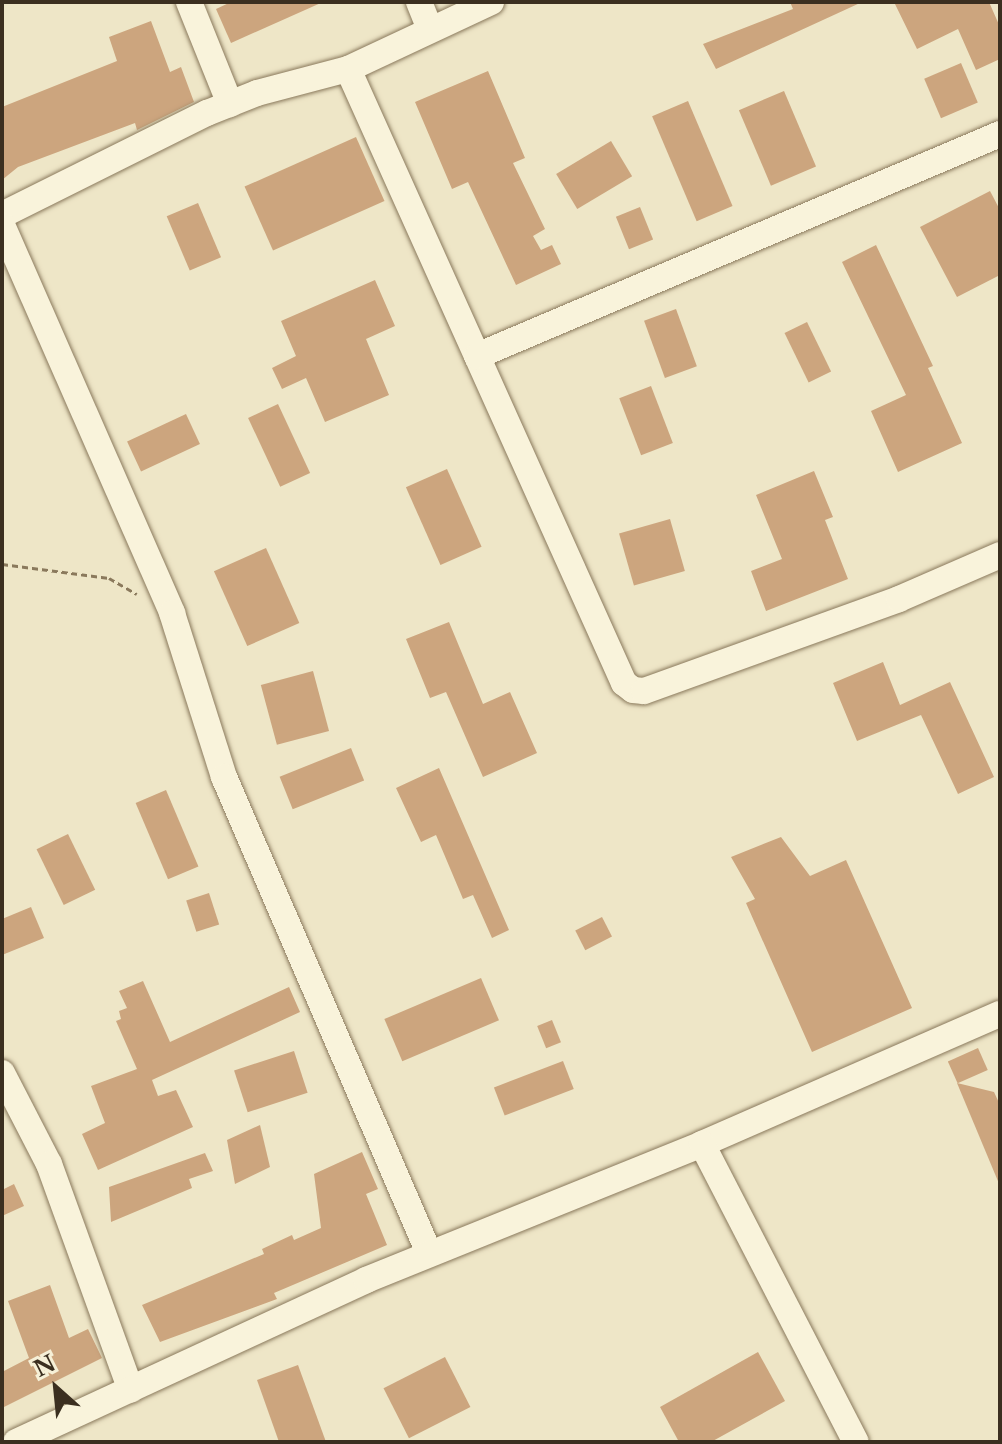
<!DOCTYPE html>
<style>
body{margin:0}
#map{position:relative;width:1002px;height:1444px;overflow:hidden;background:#eee6c7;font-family:"Libre Baskerville",serif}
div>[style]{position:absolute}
.building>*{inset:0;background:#cca57e;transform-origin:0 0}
.path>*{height:3px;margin-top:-1.5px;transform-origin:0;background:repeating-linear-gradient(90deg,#8a795c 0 6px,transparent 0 10px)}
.roads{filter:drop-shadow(0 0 2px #8a795c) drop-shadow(0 0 2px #8a795c)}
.minor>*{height:26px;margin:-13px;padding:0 13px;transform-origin:13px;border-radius:13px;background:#f9f3db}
span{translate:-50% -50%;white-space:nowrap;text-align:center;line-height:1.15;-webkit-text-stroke:6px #f6f0d7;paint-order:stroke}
.frame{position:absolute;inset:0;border:4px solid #3b2f20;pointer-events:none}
.north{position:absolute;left:16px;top:1348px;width:80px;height:80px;-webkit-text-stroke:6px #f6f0d7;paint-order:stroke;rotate:333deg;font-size:22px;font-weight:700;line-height:32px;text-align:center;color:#3b2f20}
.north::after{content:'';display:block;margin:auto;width:28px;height:36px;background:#3b2f20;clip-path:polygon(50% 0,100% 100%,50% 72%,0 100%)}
</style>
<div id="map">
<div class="building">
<div style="clip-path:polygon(231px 2px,323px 2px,231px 43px,216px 9px)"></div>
<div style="clip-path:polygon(790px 2px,860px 3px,716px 69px,703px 44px,793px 9px)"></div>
<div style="clip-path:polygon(894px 2px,989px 2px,1000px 27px,1000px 59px,976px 70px,958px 29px,917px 49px)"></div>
<div style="clip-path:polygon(151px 21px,170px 72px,181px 67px,194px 102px,137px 130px,135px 123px,18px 167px,2px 180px,2px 107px,117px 61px,109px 37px)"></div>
<div style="left:961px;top:63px;width:43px;height:40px;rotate:67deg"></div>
<div style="clip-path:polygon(488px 71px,525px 158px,513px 163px,545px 229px,533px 236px,541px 250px,552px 245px,561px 264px,516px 285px,468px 182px,452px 189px,415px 102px)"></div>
<div style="left:784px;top:91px;width:82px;height:49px;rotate:67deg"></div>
<div style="left:688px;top:101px;width:114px;height:39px;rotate:67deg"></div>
<div style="left:356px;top:137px;width:70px;height:122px;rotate:66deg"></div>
<div style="left:611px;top:141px;width:41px;height:64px;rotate:59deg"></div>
<div style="clip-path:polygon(990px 191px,1000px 210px,1000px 275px,957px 297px,920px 227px)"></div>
<div style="left:198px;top:203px;width:59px;height:34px;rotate:67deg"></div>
<div style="left:640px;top:207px;width:35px;height:26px;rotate:68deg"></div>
<div style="clip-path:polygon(876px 245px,933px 366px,928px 368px,962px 443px,898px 472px,871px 411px,906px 395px,842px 262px)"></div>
<div style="clip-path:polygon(375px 280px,395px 326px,366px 339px,389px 395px,325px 422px,306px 378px,282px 389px,272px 368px,296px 356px,281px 321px)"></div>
<div style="left:676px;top:309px;width:61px;height:34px;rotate:70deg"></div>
<div style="left:807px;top:322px;width:55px;height:25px;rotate:64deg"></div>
<div style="left:651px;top:386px;width:61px;height:34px;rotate:69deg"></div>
<div style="left:278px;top:404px;width:76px;height:33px;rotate:65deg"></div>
<div style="left:186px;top:414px;width:33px;height:65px;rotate:65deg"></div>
<div style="left:447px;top:469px;width:85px;height:45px;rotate:66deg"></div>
<div style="clip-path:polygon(814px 471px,833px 517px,825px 520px,848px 579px,766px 611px,751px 571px,782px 559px,756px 495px)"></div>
<div style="left:670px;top:519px;width:54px;height:53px;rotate:74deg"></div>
<div style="left:266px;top:548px;width:82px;height:57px;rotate:66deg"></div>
<div style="clip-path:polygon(449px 622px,483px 704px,510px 692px,537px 753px,483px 777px,446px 692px,430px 698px,406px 639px)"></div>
<div style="clip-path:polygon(883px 662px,900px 705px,950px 682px,994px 777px,958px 794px,921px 715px,857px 741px,833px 683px)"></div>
<div style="left:313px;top:671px;width:62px;height:54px;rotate:75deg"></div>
<div style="left:351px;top:748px;width:35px;height:77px;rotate:68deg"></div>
<div style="clip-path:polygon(439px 768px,509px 930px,492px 938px,473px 895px,463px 899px,436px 835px,421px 842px,396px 788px)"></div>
<div style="left:166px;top:790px;width:83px;height:33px;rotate:67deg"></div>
<div style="left:68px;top:834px;width:62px;height:35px;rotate:64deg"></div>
<div style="clip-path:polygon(781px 837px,810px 876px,846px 860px,912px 1008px,812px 1052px,746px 903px,755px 899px,731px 857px)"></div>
<div style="left:209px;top:893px;width:33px;height:24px;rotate:72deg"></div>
<div style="clip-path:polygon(31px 907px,44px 938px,2px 955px,2px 919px)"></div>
<div style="left:602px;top:917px;width:22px;height:30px;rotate:63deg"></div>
<div style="left:481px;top:978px;width:46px;height:105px;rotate:67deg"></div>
<div style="clip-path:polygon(143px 981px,170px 1042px,289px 987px,300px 1012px,152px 1080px,158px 1096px,176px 1090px,193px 1127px,98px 1170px,82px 1134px,105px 1123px,91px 1086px,137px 1069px,116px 1021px,121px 1019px,119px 1011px,127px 1008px,119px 991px)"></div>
<div style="left:552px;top:1020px;width:24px;height:16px;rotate:68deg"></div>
<div style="left:978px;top:1048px;width:24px;height:33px;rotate:66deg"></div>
<div style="left:294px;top:1051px;width:44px;height:63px;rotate:72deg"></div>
<div style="left:563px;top:1061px;width:30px;height:74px;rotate:69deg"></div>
<div style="clip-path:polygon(957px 1083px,994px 1092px,1000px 1105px,1000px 1186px)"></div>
<div style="clip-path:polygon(260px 1125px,270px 1167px,235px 1184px,227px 1140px)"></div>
<div style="clip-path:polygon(362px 1152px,378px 1189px,366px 1194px,387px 1245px,274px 1293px,277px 1299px,160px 1342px,142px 1305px,264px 1254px,262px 1249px,292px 1235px,294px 1240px,321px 1228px,314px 1174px)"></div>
<div style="clip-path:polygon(205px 1153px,213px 1171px,189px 1179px,192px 1188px,111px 1222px,109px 1187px)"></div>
<div style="clip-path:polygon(14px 1184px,24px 1206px,2px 1216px,2px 1190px)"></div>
<div style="clip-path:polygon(50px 1285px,69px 1338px,88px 1329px,102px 1358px,2px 1408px,2px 1372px,29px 1358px,8px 1301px)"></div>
<div style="clip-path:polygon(758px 1352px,785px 1401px,711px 1442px,679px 1442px,660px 1407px)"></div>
<div style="left:445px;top:1357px;width:56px;height:69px;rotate:63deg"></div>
<div style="clip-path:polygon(298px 1365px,326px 1442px,279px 1442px,257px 1380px)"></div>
</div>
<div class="path">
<div style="left:2px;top:564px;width:108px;rotate:7.5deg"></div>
<div style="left:109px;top:578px;width:32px;rotate:30deg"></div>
</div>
<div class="roads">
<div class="minor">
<div style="left:189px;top:2px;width:110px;rotate:68.1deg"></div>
<div style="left:419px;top:2px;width:27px;rotate:68deg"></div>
<div style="left:348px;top:69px;width:673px;rotate:65.8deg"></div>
<div style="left:624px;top:683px;width:11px;rotate:38deg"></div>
<div style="left:633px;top:690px;width:11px;rotate:5deg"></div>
<div style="left:644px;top:691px;width:271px;rotate:-19.8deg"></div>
<div style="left:899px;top:599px;width:110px;rotate:-23.5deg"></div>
<div style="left:2px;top:215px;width:229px;rotate:-26.5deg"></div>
<div style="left:207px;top:113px;width:54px;rotate:-21.8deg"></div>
<div style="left:257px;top:93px;width:94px;rotate:-14.8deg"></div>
<div style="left:348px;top:69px;width:158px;rotate:-25.1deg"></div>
<div style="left:2px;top:225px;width:424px;rotate:66.3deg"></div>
<div style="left:172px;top:613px;width:172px;rotate:72.4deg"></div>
<div style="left:224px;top:777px;width:518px;rotate:66.7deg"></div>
<div style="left:477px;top:356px;width:568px;rotate:-23deg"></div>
<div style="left:2px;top:1073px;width:102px;rotate:62.7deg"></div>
<div style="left:49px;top:1164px;width:240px;rotate:70.1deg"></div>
<div style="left:702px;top:1144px;width:325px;rotate:-23.6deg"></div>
<div style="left:16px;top:1442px;width:386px;rotate:-24.8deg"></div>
<div style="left:366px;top:1280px;width:362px;rotate:-22deg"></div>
<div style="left:702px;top:1144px;width:335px;rotate:62.7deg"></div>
</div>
</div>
<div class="frame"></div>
<div class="north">N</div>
</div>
